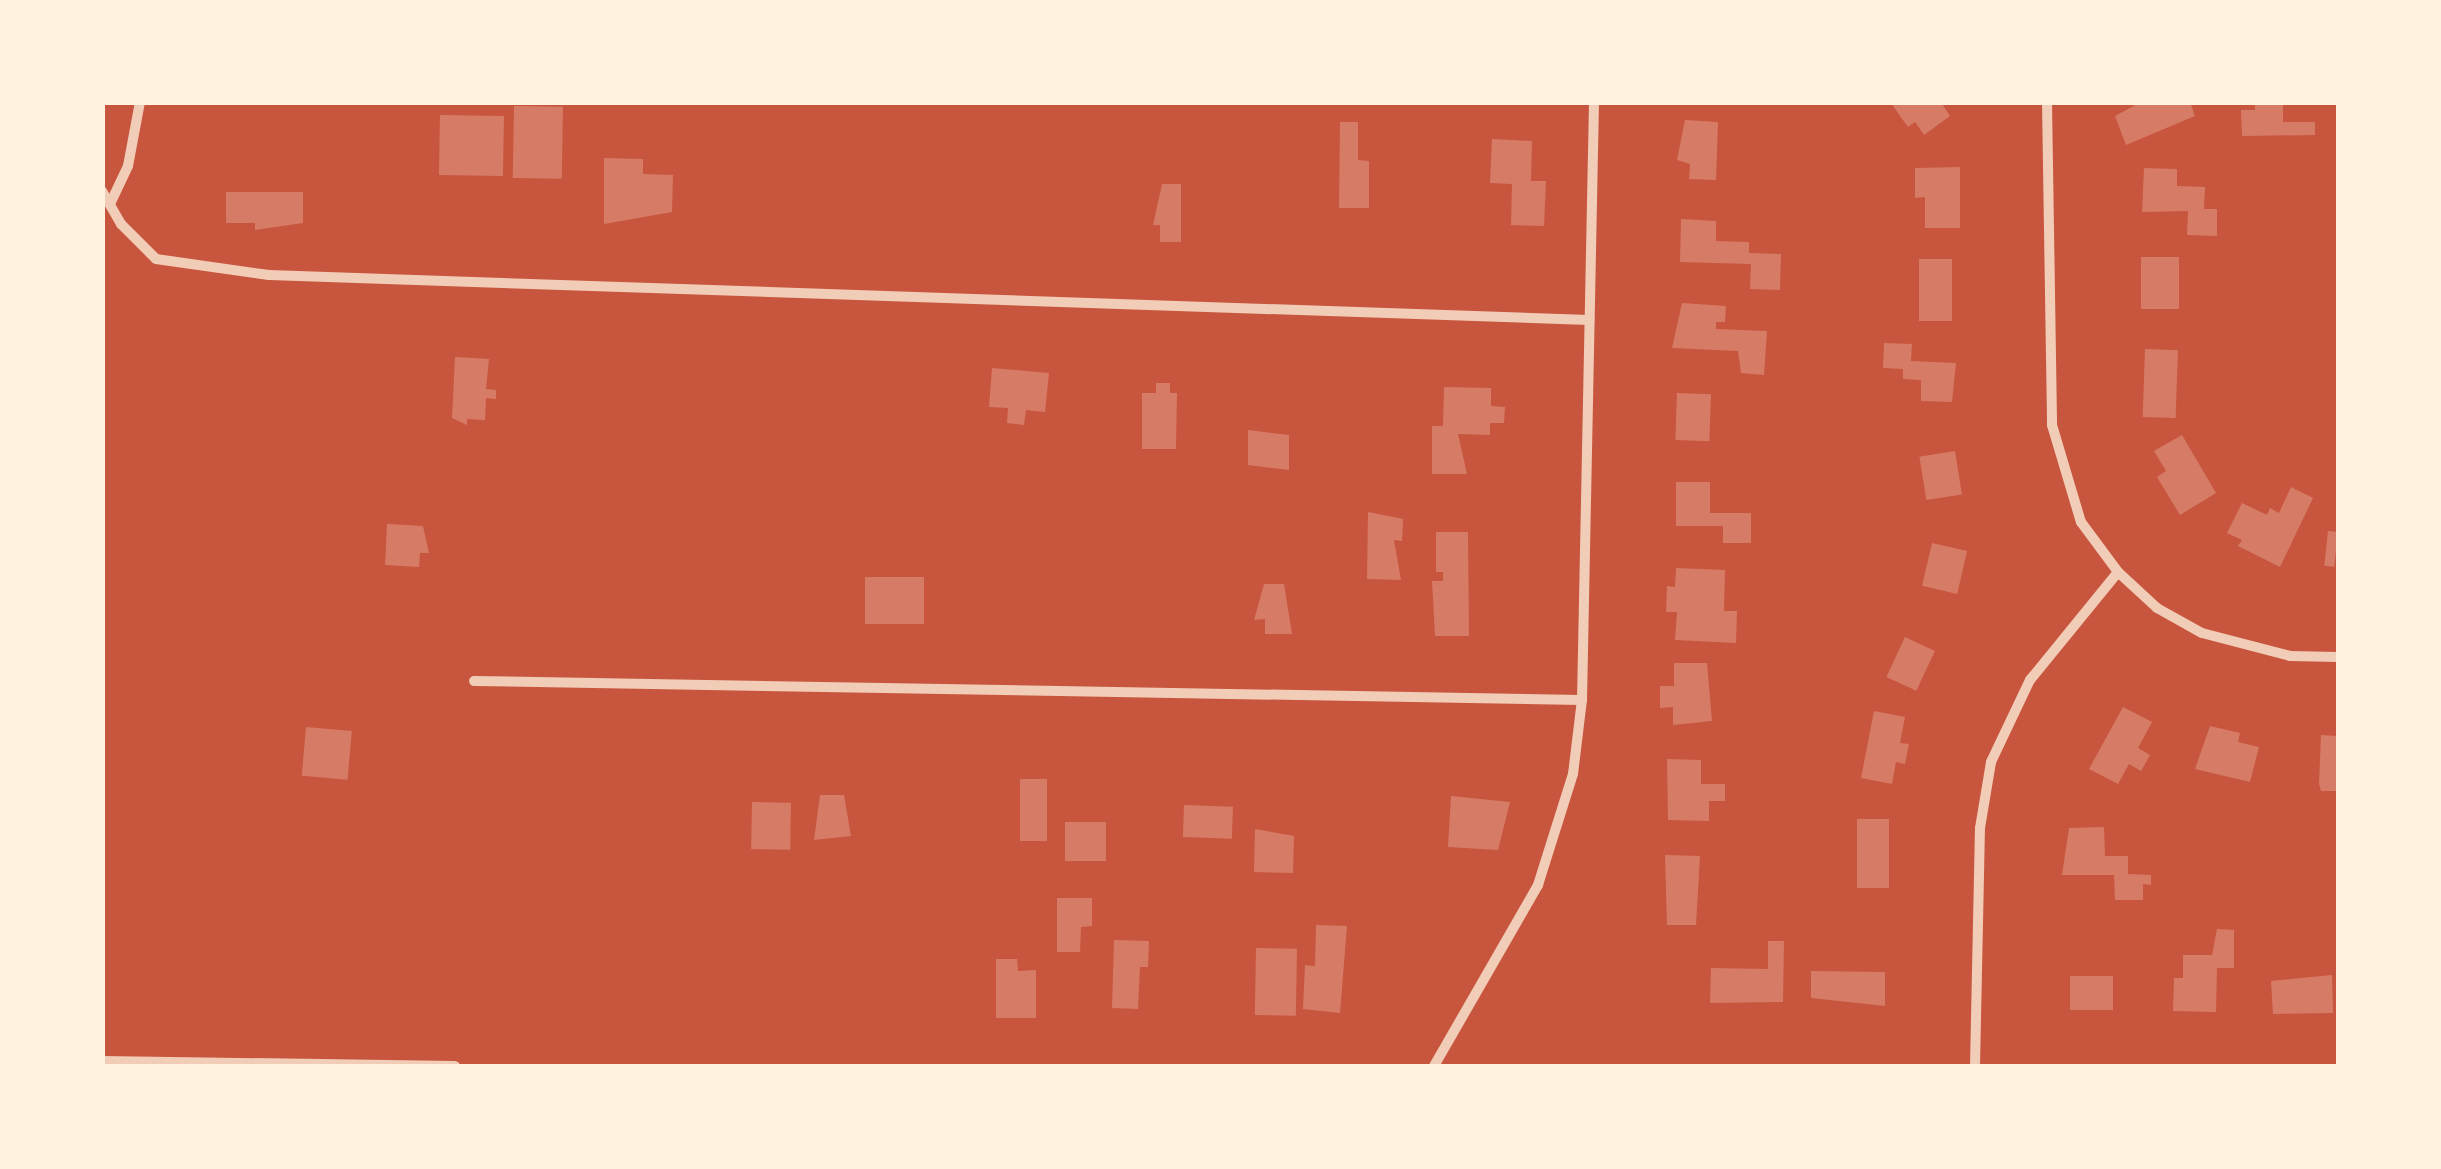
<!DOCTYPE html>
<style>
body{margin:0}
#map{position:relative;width:2441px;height:1169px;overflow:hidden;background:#c8553d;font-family:"Sofia Sans Condensed",sans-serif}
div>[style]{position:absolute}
.building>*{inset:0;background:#d67c66;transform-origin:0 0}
.minor>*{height:10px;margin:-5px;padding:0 5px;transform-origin:5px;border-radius:5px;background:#f1ccb7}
span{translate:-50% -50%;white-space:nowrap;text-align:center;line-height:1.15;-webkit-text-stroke:9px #fff3e0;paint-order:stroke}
.frame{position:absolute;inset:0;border:105px solid #fff3e0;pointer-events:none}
</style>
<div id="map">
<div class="building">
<div style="clip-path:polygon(1897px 102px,1941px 102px,1950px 116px,1924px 135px,1915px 122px,1908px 127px,1893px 106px)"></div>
<div style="clip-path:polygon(2190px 102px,2195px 116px,2126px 145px,2115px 116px,2141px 102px)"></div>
<div style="clip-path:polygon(2255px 102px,2283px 102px,2283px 122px,2315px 122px,2315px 135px,2242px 136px,2241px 110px,2255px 110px)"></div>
<div style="left:514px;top:106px;width:49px;height:72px;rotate:1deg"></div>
<div style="left:440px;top:115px;width:64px;height:60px;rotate:1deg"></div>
<div style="clip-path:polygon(1685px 120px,1718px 122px,1716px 180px,1689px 179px,1690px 164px,1677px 160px)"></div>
<div style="clip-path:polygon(1340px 122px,1358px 122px,1358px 160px,1369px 161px,1369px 208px,1339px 208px)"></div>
<div style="clip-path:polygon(1492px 139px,1532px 141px,1531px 181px,1546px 181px,1544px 226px,1511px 225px,1512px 184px,1490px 183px)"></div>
<div style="clip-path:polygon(604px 158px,643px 159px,643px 174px,673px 175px,672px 212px,604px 224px)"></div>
<div style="clip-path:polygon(1960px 167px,1960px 228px,1925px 228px,1925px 197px,1915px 198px,1915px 168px)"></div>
<div style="clip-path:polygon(2144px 168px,2177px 169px,2177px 186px,2205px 187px,2204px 209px,2217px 209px,2217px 236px,2187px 235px,2188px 211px,2142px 212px)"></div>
<div style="clip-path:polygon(1162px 184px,1181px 184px,1181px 242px,1160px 242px,1160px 225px,1153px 225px)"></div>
<div style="clip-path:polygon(226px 192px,303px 192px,303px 223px,255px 230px,255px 223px,226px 223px)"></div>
<div style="clip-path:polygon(1681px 219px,1716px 221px,1716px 241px,1749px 242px,1749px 253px,1781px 254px,1780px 290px,1750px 289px,1751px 264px,1680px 262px)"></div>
<div style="left:2141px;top:257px;width:38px;height:52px"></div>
<div style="left:1919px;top:259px;width:33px;height:62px"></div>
<div style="clip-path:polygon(1682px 303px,1726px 306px,1725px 322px,1716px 322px,1716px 329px,1767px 331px,1764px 375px,1741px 373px,1738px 351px,1672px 348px)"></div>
<div style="clip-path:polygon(1884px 343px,1912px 344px,1911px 361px,1956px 363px,1952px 402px,1921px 401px,1921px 380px,1903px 379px,1903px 369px,1883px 368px)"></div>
<div style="left:2145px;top:349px;width:33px;height:68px;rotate:2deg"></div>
<div style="clip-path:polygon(455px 357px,489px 359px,486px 389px,496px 390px,496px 399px,486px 398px,485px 420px,467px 419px,467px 425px,452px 418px)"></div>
<div style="clip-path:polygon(992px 368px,1049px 373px,1045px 412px,1026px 410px,1024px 425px,1007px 423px,1008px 408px,989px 407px)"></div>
<div style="clip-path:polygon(1156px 383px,1170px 383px,1170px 393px,1177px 393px,1176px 449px,1142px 449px,1142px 393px,1156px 393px)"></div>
<div style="clip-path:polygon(1444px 387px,1491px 388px,1491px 406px,1505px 407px,1504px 423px,1490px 423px,1490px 435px,1458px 434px,1467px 474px,1432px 474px,1432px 426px,1443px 426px)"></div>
<div style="left:1677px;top:393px;width:34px;height:47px;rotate:2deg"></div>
<div style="clip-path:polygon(1248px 430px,1289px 435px,1289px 470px,1248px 465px)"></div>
<div style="clip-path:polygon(2182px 435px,2216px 493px,2180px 515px,2157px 477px,2166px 471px,2154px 451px)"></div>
<div style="left:1955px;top:451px;width:44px;height:36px;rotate:81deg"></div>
<div style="clip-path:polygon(1676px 482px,1710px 482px,1710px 513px,1751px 513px,1751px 543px,1723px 543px,1723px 526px,1676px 526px)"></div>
<div style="clip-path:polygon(2291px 487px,2313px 498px,2280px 567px,2238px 546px,2242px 540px,2227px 533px,2242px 503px,2267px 515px,2270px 508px,2279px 513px)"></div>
<div style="clip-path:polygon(1368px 512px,1403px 519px,1402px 541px,1394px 540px,1401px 580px,1367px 579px)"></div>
<div style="clip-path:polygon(387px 524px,423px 526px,429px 553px,420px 553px,419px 567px,385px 565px)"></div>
<div style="left:2328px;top:531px;width:10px;height:35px;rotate:6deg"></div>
<div style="clip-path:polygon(1436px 532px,1468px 532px,1469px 636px,1435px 636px,1432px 581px,1443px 581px,1443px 572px,1436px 572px)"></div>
<div style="left:1932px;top:543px;width:36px;height:44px;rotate:13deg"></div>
<div style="clip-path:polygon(1676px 568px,1725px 570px,1724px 611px,1737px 611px,1736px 643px,1675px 640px,1677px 612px,1666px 612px,1667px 586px,1675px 587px)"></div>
<div style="left:924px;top:577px;width:47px;height:59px;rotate:90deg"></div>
<div style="clip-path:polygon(1264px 584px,1284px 584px,1292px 634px,1265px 634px,1265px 619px,1254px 620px)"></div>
<div style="left:1905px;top:637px;width:33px;height:44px;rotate:25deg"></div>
<div style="clip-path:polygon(1674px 663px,1707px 663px,1712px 721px,1673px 725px,1673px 707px,1660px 708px,1660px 686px,1674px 686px)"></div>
<div style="clip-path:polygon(2123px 707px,2152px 722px,2138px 748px,2150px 755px,2141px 771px,2129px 764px,2118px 784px,2089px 769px)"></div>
<div style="clip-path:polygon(1874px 711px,1905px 717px,1900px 743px,1909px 744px,1905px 764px,1896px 762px,1892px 784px,1861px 778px)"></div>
<div style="clip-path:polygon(2210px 726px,2240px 733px,2238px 742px,2259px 747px,2250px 782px,2195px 769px)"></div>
<div style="left:306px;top:727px;width:46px;height:49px;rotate:5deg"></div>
<div style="clip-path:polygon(2321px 735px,2338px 736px,2336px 791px,2321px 791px,2319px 784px)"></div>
<div style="clip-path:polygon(1667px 759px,1701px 760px,1701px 784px,1725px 784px,1725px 801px,1709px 801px,1709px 821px,1668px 820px)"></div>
<div style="left:1020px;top:779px;width:27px;height:62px"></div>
<div style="clip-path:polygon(820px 795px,844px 795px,851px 836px,814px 840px)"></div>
<div style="clip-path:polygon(1451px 796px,1510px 802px,1498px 850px,1448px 847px)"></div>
<div style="left:752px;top:802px;width:39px;height:47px;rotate:1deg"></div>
<div style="left:1184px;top:805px;width:49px;height:32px;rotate:2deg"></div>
<div style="left:1857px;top:819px;width:32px;height:69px"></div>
<div style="left:1065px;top:822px;width:41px;height:39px"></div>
<div style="clip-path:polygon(2104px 827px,2105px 856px,2128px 856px,2128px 874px,2151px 875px,2151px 885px,2143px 884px,2143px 900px,2115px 900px,2114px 875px,2062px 875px,2069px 828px)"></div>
<div style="clip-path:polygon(1255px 829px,1294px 836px,1293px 873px,1254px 872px)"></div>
<div style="clip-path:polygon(1665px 855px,1700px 856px,1696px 925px,1667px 925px)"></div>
<div style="clip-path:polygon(1057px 898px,1092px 898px,1092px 926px,1081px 927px,1080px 952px,1057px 952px)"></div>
<div style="clip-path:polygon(1316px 925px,1347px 926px,1340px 1013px,1303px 1009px,1305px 965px,1315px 966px)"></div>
<div style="clip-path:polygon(2217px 929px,2234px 930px,2234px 968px,2217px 968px,2216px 1012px,2173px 1011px,2174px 978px,2183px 978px,2183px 955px,2212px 955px)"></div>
<div style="clip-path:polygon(1114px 940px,1149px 941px,1148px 967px,1140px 967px,1138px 1009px,1112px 1008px)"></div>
<div style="clip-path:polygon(1768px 941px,1784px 941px,1783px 1002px,1710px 1003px,1711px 968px,1768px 969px)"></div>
<div style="left:1256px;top:948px;width:41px;height:67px;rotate:1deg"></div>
<div style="clip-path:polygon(996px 959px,1017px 959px,1018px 971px,1036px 970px,1036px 1018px,996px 1018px)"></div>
<div style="clip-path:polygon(1811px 971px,1885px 972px,1885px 1006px,1811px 998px)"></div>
<div style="clip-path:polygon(2332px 975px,2333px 1013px,2273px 1014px,2271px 981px)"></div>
<div style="left:2070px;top:976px;width:43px;height:34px"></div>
</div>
<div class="minor">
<div style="left:2047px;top:102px;width:323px;rotate:89.1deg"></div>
<div style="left:2052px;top:425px;width:101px;rotate:73.4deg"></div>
<div style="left:2081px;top:522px;width:62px;rotate:53.5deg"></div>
<div style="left:2118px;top:572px;width:53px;rotate:42.7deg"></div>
<div style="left:2157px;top:608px;width:51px;rotate:29.1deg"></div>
<div style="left:2202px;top:633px;width:91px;rotate:14.6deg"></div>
<div style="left:2290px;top:656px;width:48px;rotate:1.2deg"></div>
<div style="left:102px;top:191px;width:38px;rotate:60deg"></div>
<div style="left:121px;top:224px;width:49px;rotate:45deg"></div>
<div style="left:156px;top:259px;width:114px;rotate:8.1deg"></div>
<div style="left:269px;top:275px;width:1321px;rotate:1.95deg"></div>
<div style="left:110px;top:204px;width:42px;rotate:-64.7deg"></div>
<div style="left:128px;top:166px;width:65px;rotate:-79.4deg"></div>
<div style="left:474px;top:681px;width:1108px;rotate:0.98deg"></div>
<div style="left:102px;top:1061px;width:353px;rotate:0.8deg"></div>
<div style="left:1434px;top:1066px;width:209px;rotate:-60.1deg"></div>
<div style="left:1538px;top:885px;width:116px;rotate:-72.5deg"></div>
<div style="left:1573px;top:774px;width:75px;rotate:-83.1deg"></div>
<div style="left:1582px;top:700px;width:598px;rotate:-88.85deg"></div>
<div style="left:1975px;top:1066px;width:238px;rotate:-88.8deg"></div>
<div style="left:1980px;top:828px;width:67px;rotate:-80.5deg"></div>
<div style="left:1991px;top:762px;width:91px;rotate:-64.6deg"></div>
<div style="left:2030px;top:680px;width:139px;rotate:-50.8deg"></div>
</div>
<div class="frame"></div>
</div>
